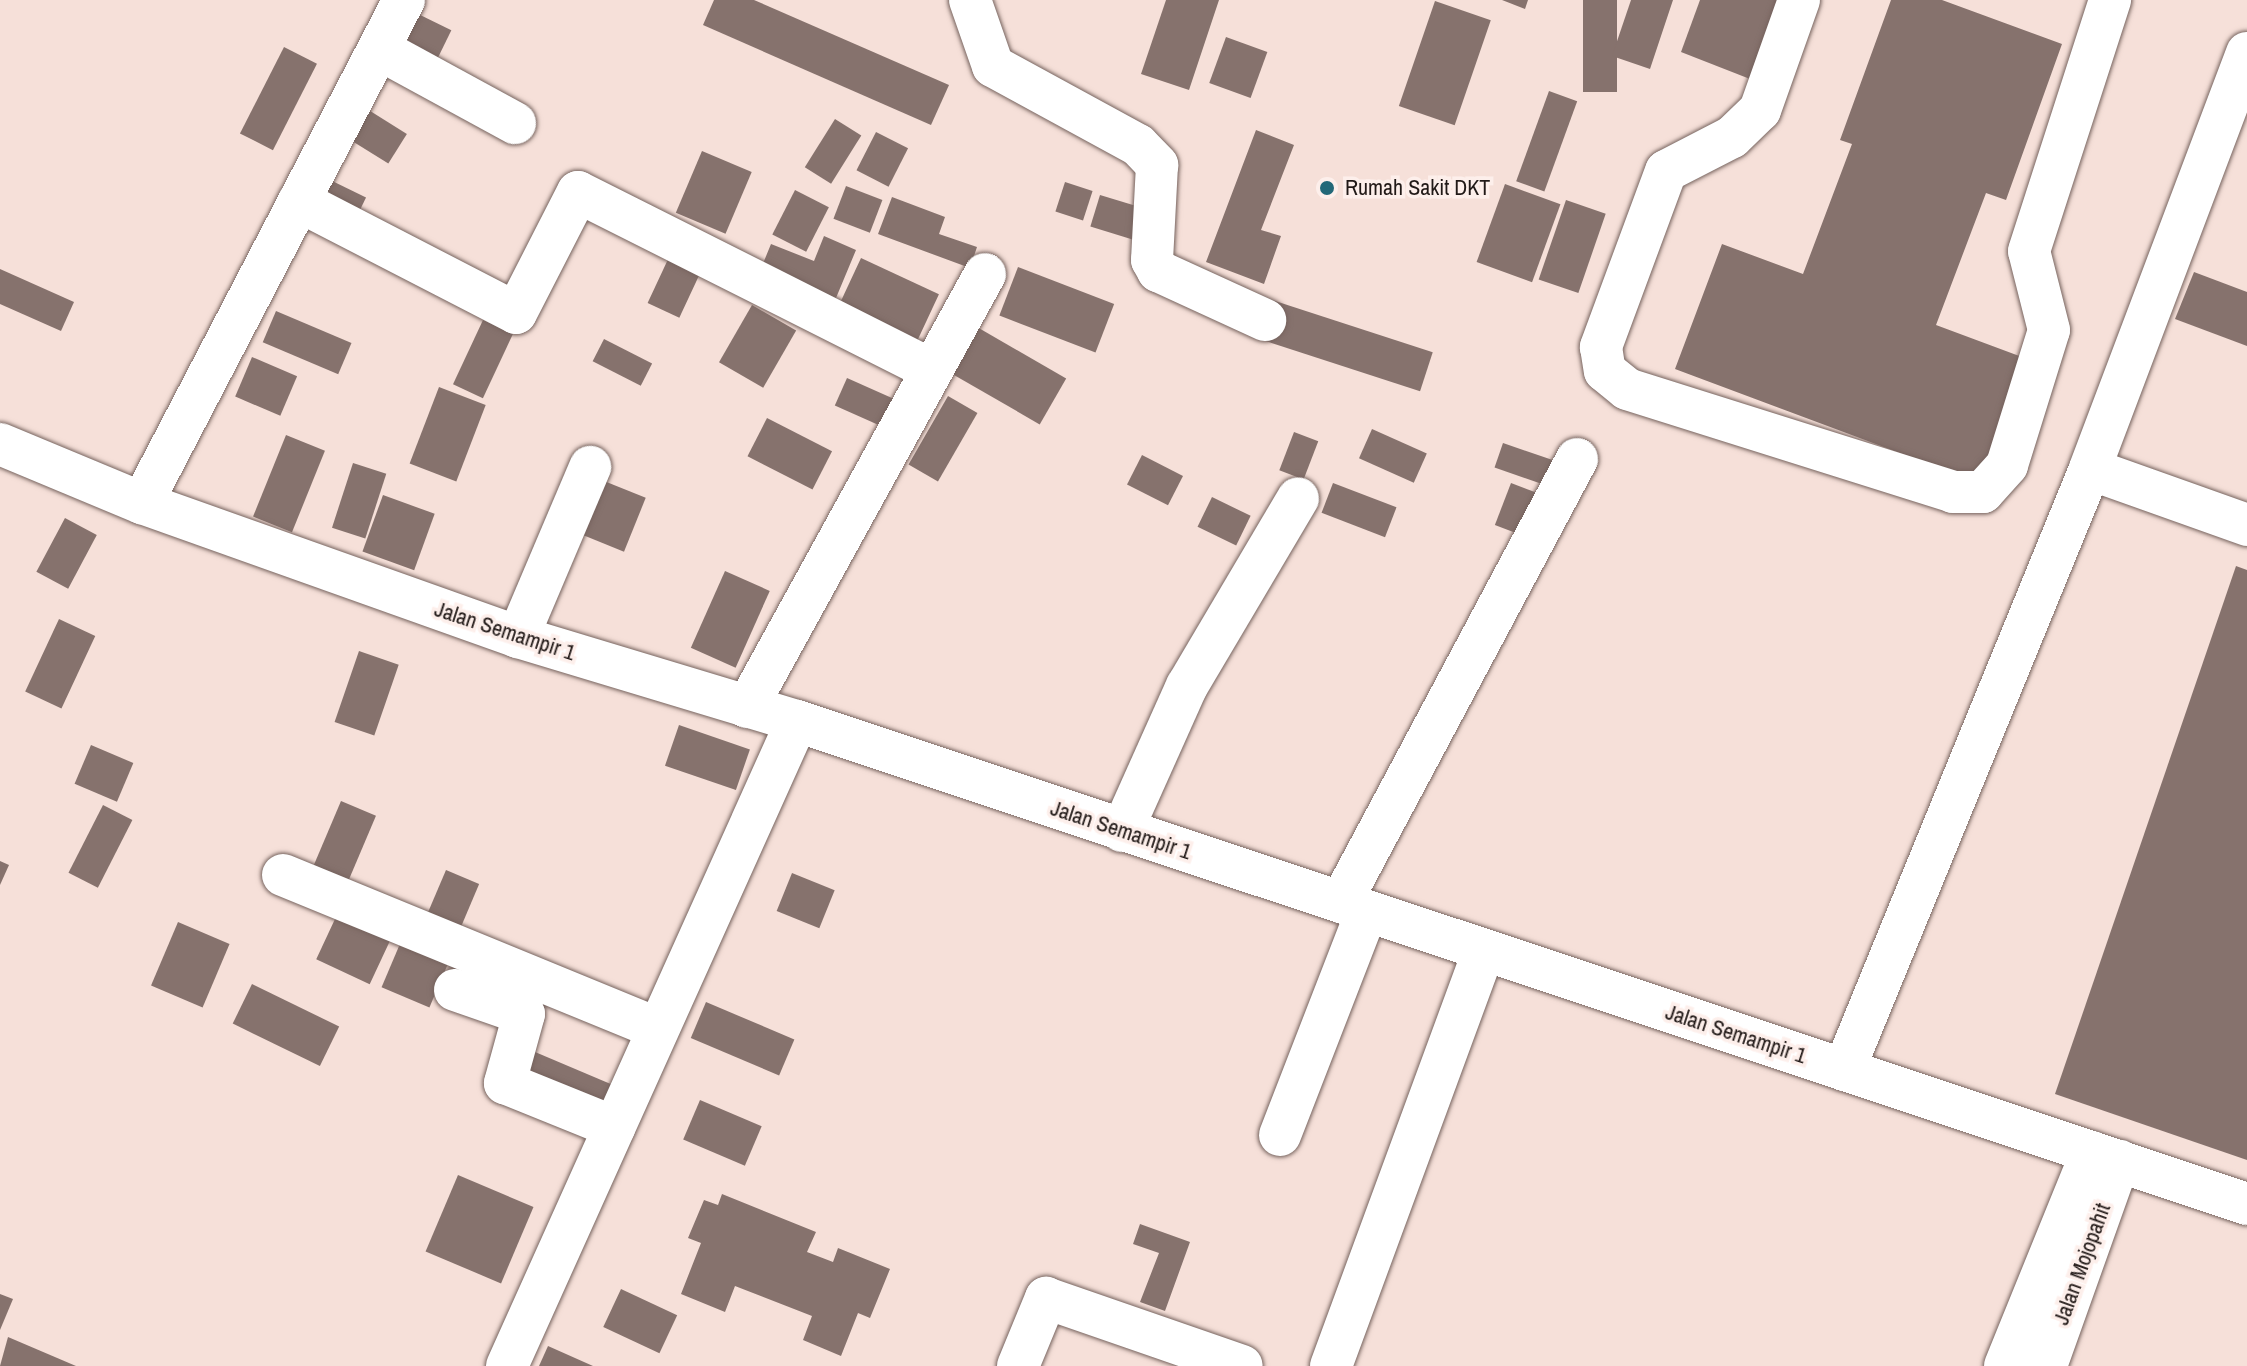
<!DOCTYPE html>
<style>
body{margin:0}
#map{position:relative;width:2247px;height:1366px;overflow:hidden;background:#f6e0d9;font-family:"Archivo Narrow",sans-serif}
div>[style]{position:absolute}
.building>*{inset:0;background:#86726d;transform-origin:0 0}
.roads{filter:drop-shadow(0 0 2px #76635e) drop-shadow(0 0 2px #76635e)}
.minor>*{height:42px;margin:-21px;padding:0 21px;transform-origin:21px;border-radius:21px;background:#fff}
.dots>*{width:22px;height:22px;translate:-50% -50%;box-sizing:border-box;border:4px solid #fdefeb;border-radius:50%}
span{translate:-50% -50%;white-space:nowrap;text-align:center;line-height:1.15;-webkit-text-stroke:7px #fdefeb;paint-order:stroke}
.poi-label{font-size:22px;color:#211917}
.left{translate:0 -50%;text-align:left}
.street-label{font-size:22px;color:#211917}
</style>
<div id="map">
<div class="building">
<div style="clip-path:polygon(714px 0,754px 0,949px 85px,931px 125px,703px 25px)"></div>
<div style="clip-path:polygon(1166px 0,1219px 0,1189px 90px,1141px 74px)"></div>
<div style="clip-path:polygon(1502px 0,1528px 0,1525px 9px)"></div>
<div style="left:1583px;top:0;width:34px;height:92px"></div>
<div style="clip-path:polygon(1631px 0,1673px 0,1650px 69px,1612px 56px)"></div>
<div style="clip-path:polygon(1700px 0,1780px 0,1750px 79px,1681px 52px)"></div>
<div style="clip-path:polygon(1891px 0,1942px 0,2062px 44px,2006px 200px,1986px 193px,1936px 325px,2030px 360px,1983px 484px,1675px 369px,1722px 244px,1803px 274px,1852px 144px,1840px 140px)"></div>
<div style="left:1435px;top:1px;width:59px;height:111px;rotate:19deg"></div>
<div style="left:410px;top:10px;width:46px;height:44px;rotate:26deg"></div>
<div style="left:1226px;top:37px;width:44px;height:49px;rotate:20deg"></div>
<div style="left:284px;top:47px;width:37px;height:97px;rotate:27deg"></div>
<div style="left:1549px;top:91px;width:30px;height:96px;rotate:20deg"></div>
<div style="left:367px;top:109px;width:47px;height:35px;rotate:32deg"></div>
<div style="left:835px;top:119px;width:31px;height:57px;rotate:32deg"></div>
<div style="clip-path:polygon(1256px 130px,1294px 145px,1261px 230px,1281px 236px,1264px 284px,1206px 262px)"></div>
<div style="left:876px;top:132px;width:36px;height:43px;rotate:27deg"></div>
<div style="left:702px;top:151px;width:54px;height:67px;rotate:23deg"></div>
<div style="left:322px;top:176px;width:49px;height:30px;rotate:26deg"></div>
<div style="left:1065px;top:182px;width:29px;height:31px;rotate:18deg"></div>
<div style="left:1505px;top:184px;width:59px;height:83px;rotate:20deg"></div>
<div style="left:846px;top:186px;width:39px;height:35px;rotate:21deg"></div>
<div style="left:795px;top:190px;width:38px;height:50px;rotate:27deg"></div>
<div style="left:1100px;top:195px;width:50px;height:33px;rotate:17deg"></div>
<div style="clip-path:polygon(892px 197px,945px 217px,939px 234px,977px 247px,970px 268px,878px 234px)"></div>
<div style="left:1566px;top:200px;width:42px;height:84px;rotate:19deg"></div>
<div style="clip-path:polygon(824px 236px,856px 250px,836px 298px,762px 266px,771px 244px,814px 261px)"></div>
<div style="left:670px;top:255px;width:35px;height:53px;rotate:25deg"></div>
<div style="left:861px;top:258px;width:86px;height:51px;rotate:25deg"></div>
<div style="left:1018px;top:267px;width:103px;height:52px;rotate:21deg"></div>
<div style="clip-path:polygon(0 269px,74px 302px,61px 331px,0 304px)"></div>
<div style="clip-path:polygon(2194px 272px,2247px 292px,2247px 346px,2175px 319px)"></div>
<div style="left:1272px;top:300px;width:169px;height:41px;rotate:18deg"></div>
<div style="left:752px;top:305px;width:51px;height:66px;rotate:30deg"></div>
<div style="left:276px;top:311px;width:82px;height:34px;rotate:23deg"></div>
<div style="left:483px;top:320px;width:33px;height:71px;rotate:25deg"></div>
<div style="left:977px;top:327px;width:103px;height:53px;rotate:30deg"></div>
<div style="left:604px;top:339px;width:54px;height:25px;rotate:27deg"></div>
<div style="left:252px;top:357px;width:49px;height:43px;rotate:23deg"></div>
<div style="left:847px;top:378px;width:59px;height:30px;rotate:24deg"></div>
<div style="left:439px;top:387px;width:50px;height:82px;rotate:21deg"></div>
<div style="left:948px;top:396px;width:34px;height:79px;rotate:30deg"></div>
<div style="left:767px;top:418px;width:73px;height:43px;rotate:27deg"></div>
<div style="left:1372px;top:429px;width:60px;height:32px;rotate:24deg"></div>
<div style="left:1294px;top:432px;width:26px;height:41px;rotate:21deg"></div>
<div style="left:286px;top:435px;width:42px;height:88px;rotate:22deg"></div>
<div style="left:1503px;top:443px;width:54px;height:26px;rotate:19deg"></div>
<div style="left:1142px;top:455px;width:46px;height:33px;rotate:27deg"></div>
<div style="left:353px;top:463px;width:35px;height:68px;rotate:18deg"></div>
<div style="left:604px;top:481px;width:45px;height:58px;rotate:22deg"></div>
<div style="left:1333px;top:483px;width:68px;height:32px;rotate:21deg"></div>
<div style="left:1511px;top:483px;width:31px;height:45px;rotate:21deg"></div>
<div style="left:383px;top:495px;width:55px;height:60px;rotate:20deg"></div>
<div style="left:1212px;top:497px;width:43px;height:33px;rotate:26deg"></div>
<div style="left:65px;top:518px;width:36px;height:61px;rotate:28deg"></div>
<div style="clip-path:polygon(2236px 566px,2247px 570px,2247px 1160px,2055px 1094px)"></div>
<div style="left:725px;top:571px;width:49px;height:84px;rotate:24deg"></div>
<div style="left:59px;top:619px;width:40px;height:80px;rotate:25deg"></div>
<div style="left:359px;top:651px;width:42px;height:75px;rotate:19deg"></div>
<div style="left:679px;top:725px;width:75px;height:43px;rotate:19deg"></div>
<div style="left:91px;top:745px;width:46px;height:42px;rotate:23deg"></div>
<div style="left:341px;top:801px;width:38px;height:86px;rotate:23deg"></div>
<div style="left:103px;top:805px;width:33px;height:76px;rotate:27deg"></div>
<div style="clip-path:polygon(0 861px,9px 865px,0 885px)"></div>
<div style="left:446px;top:870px;width:36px;height:52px;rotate:23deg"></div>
<div style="left:792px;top:873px;width:46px;height:41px;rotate:22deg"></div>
<div style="left:342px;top:904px;width:59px;height:61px;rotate:25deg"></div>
<div style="left:178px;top:922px;width:56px;height:69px;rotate:23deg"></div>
<div style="left:405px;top:932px;width:52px;height:60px;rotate:23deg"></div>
<div style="left:252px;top:984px;width:97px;height:44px;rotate:26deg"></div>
<div style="left:706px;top:1002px;width:96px;height:39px;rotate:23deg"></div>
<div style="clip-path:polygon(528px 1049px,613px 1085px,600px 1117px,520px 1067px)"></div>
<div style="left:700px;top:1100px;width:67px;height:43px;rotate:23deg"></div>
<div style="left:458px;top:1175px;width:82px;height:83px;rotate:23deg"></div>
<div style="clip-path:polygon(722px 1194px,816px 1232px,807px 1252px,833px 1262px,838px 1248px,890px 1269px,870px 1318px,858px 1313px,841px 1356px,803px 1340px,812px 1316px,735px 1286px,725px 1312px,681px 1294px,701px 1243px,688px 1238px,704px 1200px,718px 1205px)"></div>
<div style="clip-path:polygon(1140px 1224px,1190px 1242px,1165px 1311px,1140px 1302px,1159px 1253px,1133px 1244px)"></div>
<div style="left:621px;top:1289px;width:62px;height:42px;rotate:25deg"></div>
<div style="clip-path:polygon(0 1294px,13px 1299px,0 1330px)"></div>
<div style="clip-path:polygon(8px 1337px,76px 1366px,0 1366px)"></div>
<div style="clip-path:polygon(548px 1346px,593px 1366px,539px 1366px)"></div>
</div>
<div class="roads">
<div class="minor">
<div style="left:970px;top:0;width:70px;rotate:70.8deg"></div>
<div style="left:993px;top:66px;width:165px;rotate:28.6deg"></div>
<div style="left:1138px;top:145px;width:28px;rotate:46deg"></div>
<div style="left:1157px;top:165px;width:95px;rotate:93deg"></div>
<div style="left:1152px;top:260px;width:13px;rotate:61deg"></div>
<div style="left:1158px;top:271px;width:118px;rotate:24.6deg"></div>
<div style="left:1799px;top:0;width:117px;rotate:109.5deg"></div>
<div style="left:1760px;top:110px;width:39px;rotate:136deg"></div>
<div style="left:1732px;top:137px;width:74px;rotate:152.7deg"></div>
<div style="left:1666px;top:171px;width:188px;rotate:110.3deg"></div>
<div style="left:1601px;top:347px;width:24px;rotate:81deg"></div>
<div style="left:1605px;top:371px;width:28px;rotate:39deg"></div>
<div style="left:1627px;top:389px;width:342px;rotate:17.5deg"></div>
<div style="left:1953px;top:492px;width:30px"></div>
<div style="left:1983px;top:492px;width:36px;rotate:-48deg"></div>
<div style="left:2007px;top:465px;width:141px;rotate:-72.7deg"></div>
<div style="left:2049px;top:330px;width:81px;rotate:-104.2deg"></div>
<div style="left:2029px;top:251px;width:264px;rotate:-72.1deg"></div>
<div style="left:379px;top:49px;width:155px;rotate:28.6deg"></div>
<div style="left:2247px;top:53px;width:445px;rotate:110.7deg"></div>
<div style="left:2090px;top:469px;width:167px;rotate:19.6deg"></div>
<div style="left:299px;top:201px;width:244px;rotate:27.3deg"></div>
<div style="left:516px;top:313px;width:136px;rotate:-62.9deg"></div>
<div style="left:578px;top:192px;width:396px;rotate:26.7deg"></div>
<div style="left:0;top:444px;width:154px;rotate:22.6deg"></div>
<div style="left:142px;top:503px;width:399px;rotate:19.6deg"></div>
<div style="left:518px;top:637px;width:291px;rotate:16.8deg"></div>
<div style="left:797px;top:721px;width:1528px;rotate:18.42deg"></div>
<div style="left:142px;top:503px;width:567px;rotate:-62.49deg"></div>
<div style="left:518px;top:637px;width:185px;rotate:-67deg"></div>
<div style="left:747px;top:707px;width:494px;rotate:-61.2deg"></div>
<div style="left:1122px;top:831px;width:159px;rotate:-65.9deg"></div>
<div style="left:1187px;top:686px;width:218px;rotate:-59.4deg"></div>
<div style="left:283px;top:875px;width:405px;rotate:22.3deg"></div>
<div style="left:1341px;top:902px;width:502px;rotate:-61.95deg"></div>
<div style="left:455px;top:990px;width:73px;rotate:19.2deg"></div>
<div style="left:524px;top:1014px;width:72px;rotate:105.4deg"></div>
<div style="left:505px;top:1083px;width:118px;rotate:22deg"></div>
<div style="left:1844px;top:1070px;width:649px;rotate:-67.74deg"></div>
<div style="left:1280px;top:1135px;width:240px;rotate:-68.8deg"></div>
<div style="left:507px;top:1366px;width:707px;rotate:-65.79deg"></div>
<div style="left:1018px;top:1366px;width:74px;rotate:-67.6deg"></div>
<div style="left:1046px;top:1298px;width:207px;rotate:19.1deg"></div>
<div style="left:1331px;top:1366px;width:443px;rotate:-69.8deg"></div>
<div style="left:2005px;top:1366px;width:231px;rotate:-67.9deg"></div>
<div style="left:2046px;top:1366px;width:218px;rotate:-70.4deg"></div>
</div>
</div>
<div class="dots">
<div style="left:1327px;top:188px;background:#236878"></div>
</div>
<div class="poi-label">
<span class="left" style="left:1345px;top:188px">Rumah Sakit DKT</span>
</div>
<div class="street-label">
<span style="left:505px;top:631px;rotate:18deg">Jalan Semampir 1</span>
<span style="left:1121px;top:830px;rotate:18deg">Jalan Semampir 1</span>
<span style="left:1736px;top:1034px;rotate:18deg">Jalan Semampir 1</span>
<span style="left:2082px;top:1264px;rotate:-70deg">Jalan Mojopahit</span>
</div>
</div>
